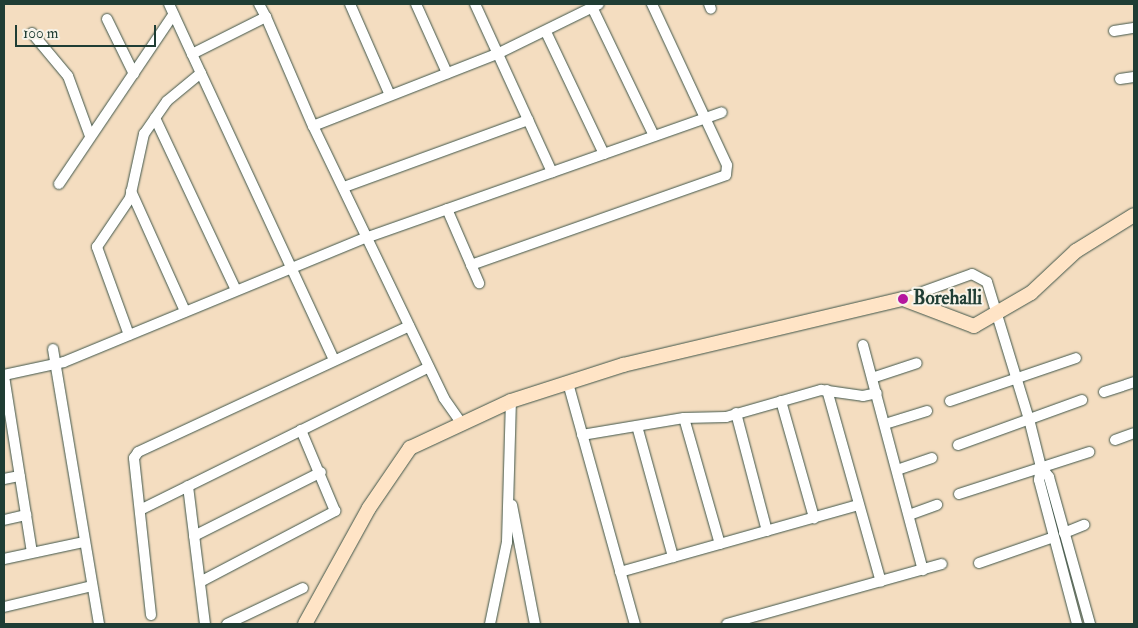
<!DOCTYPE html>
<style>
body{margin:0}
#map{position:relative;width:1138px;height:628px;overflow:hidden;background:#f4ddc0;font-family:"IM FELL Double Pica",serif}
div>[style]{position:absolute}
.roads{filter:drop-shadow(0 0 1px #3f5549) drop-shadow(0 0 1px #3f5549)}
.minor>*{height:10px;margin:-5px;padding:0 5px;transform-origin:5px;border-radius:5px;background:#fff}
.secondary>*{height:14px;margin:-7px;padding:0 7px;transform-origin:7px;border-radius:7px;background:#ffe4c6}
.dots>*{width:14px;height:14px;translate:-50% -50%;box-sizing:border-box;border:2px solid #f7f3e8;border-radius:50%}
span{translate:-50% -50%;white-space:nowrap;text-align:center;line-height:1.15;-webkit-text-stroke:4px #f7f3e8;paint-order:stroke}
.poi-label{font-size:19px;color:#1f3d34;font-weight:700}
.left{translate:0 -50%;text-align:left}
.frame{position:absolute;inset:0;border:5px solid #1f3d34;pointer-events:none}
.scale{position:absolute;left:15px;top:25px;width:141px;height:22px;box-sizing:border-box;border:2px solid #1f3d34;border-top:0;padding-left:6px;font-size:15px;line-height:18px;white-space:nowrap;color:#1f3d34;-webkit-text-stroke:4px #f7f3e8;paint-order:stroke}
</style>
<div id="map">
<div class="roads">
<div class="minor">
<div style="left:169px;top:4px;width:55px;rotate:65.3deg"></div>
<div style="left:192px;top:54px;width:83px;rotate:-26.6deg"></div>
<div style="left:266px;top:17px;width:119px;rotate:66.7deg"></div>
<div style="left:259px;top:4px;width:15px;rotate:62deg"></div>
<div style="left:350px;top:4px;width:99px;rotate:66.3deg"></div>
<div style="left:416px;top:4px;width:76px;rotate:65.8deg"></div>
<div style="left:475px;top:4px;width:185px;rotate:65.4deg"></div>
<div style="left:709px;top:4px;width:5px;rotate:68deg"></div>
<div style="left:592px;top:7px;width:143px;rotate:64.3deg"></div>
<div style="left:107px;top:19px;width:61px;rotate:63.9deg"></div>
<div style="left:1114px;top:31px;width:20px;rotate:-9deg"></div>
<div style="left:546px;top:32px;width:135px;rotate:64.6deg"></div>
<div style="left:32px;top:33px;width:56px;rotate:50.1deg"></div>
<div style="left:68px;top:76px;width:64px;rotate:69.9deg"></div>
<div style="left:192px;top:54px;width:337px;rotate:65.1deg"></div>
<div style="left:1120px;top:79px;width:14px;rotate:-8deg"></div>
<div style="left:155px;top:118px;width:190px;rotate:64.8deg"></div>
<div style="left:59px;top:184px;width:204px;rotate:-56deg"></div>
<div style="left:344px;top:187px;width:196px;rotate:-20deg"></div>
<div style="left:131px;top:191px;width:132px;rotate:65.8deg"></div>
<div style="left:447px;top:209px;width:81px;rotate:66.6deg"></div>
<div style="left:471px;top:265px;width:270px;rotate:-19.4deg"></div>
<div style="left:726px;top:175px;width:10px;rotate:-84deg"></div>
<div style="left:727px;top:165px;width:178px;rotate:-115deg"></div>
<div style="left:903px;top:299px;width:73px;rotate:-19.9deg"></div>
<div style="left:972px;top:274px;width:17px;rotate:28deg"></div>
<div style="left:987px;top:282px;width:143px;rotate:73deg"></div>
<div style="left:1029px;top:419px;width:49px;rotate:76deg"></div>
<div style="left:1041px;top:467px;width:13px;rotate:99deg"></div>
<div style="left:1039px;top:480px;width:149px;rotate:75.2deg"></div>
<div style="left:129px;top:335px;width:94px;rotate:-110deg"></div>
<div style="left:97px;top:247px;width:59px;rotate:-56deg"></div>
<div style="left:130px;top:198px;width:66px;rotate:-77.7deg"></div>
<div style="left:144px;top:134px;width:40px;rotate:-55.1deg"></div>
<div style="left:167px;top:101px;width:44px;rotate:-39.5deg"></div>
<div style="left:863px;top:345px;width:233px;rotate:75.1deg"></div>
<div style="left:53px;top:349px;width:279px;rotate:80.5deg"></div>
<div style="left:4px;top:375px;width:61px;rotate:-12.2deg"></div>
<div style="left:64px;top:362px;width:329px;rotate:-22.4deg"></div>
<div style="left:368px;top:237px;width:375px;rotate:-19.4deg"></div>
<div style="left:4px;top:376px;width:178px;rotate:81deg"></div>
<div style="left:872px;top:378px;width:47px;rotate:-18.4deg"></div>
<div style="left:568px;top:383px;width:250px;rotate:74.5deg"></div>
<div style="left:827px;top:390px;width:199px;rotate:74.3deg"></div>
<div style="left:1104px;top:392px;width:32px;rotate:-18deg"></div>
<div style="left:781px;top:401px;width:122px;rotate:74.2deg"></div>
<div style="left:950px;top:401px;width:133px;rotate:-18.8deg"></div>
<div style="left:736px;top:413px;width:122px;rotate:75.3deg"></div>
<div style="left:684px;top:418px;width:131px;rotate:74.1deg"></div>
<div style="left:462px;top:424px;width:32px;rotate:-125deg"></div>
<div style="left:444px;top:398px;width:302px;rotate:-115.7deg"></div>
<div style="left:313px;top:126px;width:200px;rotate:-21.4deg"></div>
<div style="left:499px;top:53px;width:111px;rotate:-26.1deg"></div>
<div style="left:885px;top:424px;width:44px;rotate:-17.2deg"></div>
<div style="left:637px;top:426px;width:136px;rotate:74.6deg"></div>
<div style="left:582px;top:435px;width:103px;rotate:-9.5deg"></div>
<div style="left:684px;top:418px;width:42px;rotate:-1.4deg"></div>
<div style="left:726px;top:417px;width:99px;rotate:-15.9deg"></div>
<div style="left:821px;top:390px;width:42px;rotate:8.1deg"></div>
<div style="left:863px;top:396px;width:14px;rotate:-12deg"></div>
<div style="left:1115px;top:440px;width:20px;rotate:-20deg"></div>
<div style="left:958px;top:445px;width:132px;rotate:-19.9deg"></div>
<div style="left:1041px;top:467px;width:13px;rotate:51deg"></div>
<div style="left:1049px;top:477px;width:153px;rotate:74.4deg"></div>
<div style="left:897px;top:470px;width:37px;rotate:-19deg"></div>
<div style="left:4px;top:479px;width:16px;rotate:-11deg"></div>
<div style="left:188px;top:486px;width:139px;rotate:83deg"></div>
<div style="left:959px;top:494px;width:137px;rotate:-17.9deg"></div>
<div style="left:512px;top:505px;width:121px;rotate:79.1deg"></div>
<div style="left:140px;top:510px;width:322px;rotate:-26.3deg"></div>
<div style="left:909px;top:515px;width:30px;rotate:-20deg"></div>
<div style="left:4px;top:520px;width:23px;rotate:-13deg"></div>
<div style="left:1064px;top:533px;width:22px;rotate:-22deg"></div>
<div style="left:194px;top:536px;width:142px;rotate:-26.7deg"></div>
<div style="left:4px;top:559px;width:82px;rotate:-12deg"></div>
<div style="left:979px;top:563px;width:79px;rotate:-19.1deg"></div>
<div style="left:620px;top:572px;width:248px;rotate:-15.7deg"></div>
<div style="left:200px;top:582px;width:153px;rotate:-27.7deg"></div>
<div style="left:335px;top:511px;width:88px;rotate:-112.8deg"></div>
<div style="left:4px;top:607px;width:90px;rotate:-13.4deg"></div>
<div style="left:151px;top:615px;width:158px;rotate:-96.2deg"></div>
<div style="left:134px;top:458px;width:7px;rotate:-56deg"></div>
<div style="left:138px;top:452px;width:299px;rotate:-24.9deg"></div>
<div style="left:227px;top:624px;width:84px;rotate:-25.3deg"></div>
<div style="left:490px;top:624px;width:84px;rotate:-78.3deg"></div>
<div style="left:507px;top:542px;width:141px;rotate:-88.4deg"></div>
<div style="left:727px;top:624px;width:223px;rotate:-15.6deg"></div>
</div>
<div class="secondary">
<div style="left:305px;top:624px;width:132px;rotate:-61.1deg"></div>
<div style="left:369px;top:508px;width:73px;rotate:-55.7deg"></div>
<div style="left:410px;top:448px;width:111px;rotate:-25deg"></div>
<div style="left:511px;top:401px;width:118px;rotate:-17.8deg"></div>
<div style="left:623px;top:365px;width:288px;rotate:-13.3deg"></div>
<div style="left:903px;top:299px;width:76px;rotate:20.8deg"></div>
<div style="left:974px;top:326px;width:66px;rotate:-30.1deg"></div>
<div style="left:1031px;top:293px;width:62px;rotate:-43deg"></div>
<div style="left:1076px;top:251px;width:68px;rotate:-31.8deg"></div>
</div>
</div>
<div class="dots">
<div style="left:903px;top:299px;background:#b5179e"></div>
</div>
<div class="poi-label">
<span class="left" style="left:913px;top:299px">Borehalli</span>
</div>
<div class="frame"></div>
<div class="scale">100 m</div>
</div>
